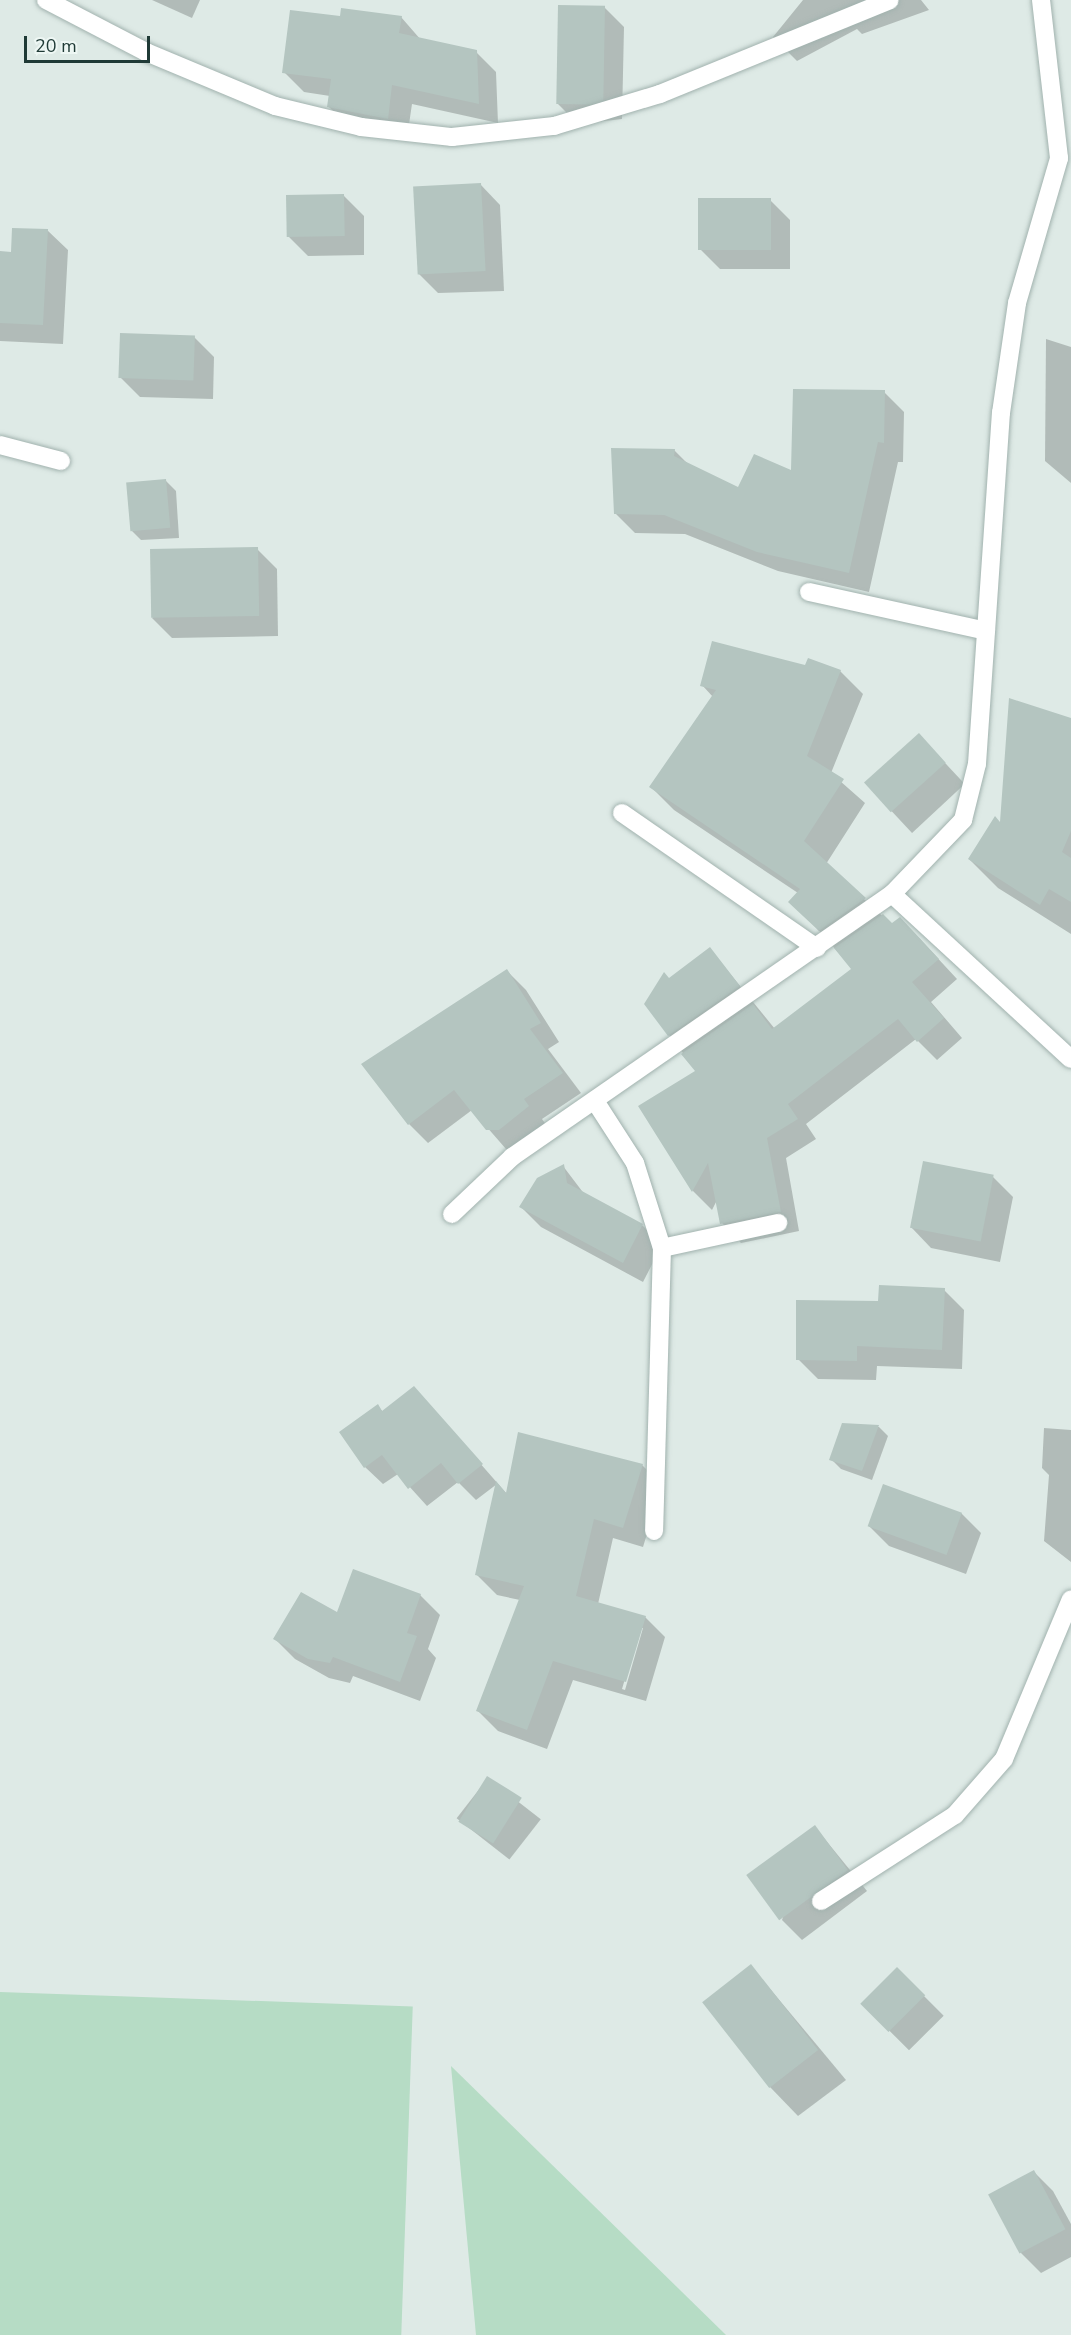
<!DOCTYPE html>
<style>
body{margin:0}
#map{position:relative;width:1071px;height:2335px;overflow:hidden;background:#deeae6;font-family:"Nunito Sans",sans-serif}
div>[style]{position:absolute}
.green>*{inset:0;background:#b6dcc5;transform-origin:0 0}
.shadow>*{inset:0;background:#0003;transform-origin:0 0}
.building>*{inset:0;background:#b4c5c0;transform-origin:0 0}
.roads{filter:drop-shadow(0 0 2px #a1b2ae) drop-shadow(0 0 2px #a1b2ae)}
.street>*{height:18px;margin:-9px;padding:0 9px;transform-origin:9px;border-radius:9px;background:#fff}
span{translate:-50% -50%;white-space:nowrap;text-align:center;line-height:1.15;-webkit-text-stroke:4.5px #eef7f4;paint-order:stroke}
.scale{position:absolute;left:24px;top:36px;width:126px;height:27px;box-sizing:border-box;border:3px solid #1f3a36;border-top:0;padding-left:8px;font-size:18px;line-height:21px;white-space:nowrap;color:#1f3a36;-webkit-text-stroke:4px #eef7f4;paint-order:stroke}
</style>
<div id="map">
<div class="green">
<div style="left:0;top:1992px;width:413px;height:343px;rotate:2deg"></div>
<div style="clip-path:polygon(451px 2066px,726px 2335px,476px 2335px)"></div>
</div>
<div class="shadow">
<div style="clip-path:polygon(152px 0,200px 0,192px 18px)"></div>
<div style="clip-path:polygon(803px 0,921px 0,929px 10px,862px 34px,857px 29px,797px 61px,773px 37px)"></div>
<div style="clip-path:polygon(604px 7px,624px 27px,622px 119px,578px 124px,558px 104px)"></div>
<div style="clip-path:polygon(341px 17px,401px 17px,421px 40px,476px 52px,496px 72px,498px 123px,412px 104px,407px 138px,349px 127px,329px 107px,330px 96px,304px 92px,284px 72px)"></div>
<div style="clip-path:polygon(480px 184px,500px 205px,504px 291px,438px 293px,418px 273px)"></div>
<div style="clip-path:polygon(344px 196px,364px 216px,364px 255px,308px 256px,288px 236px)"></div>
<div style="clip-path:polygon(770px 200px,790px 220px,790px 269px,720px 269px,700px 249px)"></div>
<div style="clip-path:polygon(47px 230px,68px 250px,63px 344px,0 341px,0 253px,12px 254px)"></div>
<div style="clip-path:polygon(194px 337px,214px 357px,213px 399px,140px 397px,120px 377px)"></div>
<div style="clip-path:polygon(1046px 339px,1071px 347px,1071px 483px,1045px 461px)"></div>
<div style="clip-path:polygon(884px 392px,904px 412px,903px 462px,898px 462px,869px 592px,778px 571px,685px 534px,635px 533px,615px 513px,674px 450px,689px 465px,739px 489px,793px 472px)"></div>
<div style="clip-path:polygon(166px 481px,176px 491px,179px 538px,141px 540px,131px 530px)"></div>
<div style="clip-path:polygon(257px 549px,277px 569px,278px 636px,172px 638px,152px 618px)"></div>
<div style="clip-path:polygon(806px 667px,840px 671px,863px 694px,831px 773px,865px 803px,826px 864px,892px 925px,919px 938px,957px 979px,931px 1002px,962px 1038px,937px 1060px,916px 1039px,806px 1124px,816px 1139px,786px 1158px,799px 1231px,741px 1243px,722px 1223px,717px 1200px,712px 1210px,693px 1191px,640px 1107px,697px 1071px,669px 1035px,670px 980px,710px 949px,775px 1029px,853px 969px,813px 924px,798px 893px,674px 810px,651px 787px,713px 697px,702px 685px)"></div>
<div style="clip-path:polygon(1071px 720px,1071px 934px,998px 888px,969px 859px,1001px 825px)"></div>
<div style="left:919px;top:735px;width:67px;height:72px;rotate:47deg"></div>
<div style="clip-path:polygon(507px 971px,526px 990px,559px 1042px,548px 1049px,581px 1093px,542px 1119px,547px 1126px,519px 1149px,506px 1149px,472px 1110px,428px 1143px,409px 1124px)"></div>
<div style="clip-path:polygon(563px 1166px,585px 1195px,642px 1225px,662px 1245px,643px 1282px,541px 1227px,521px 1207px)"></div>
<div style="clip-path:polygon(993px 1177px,1013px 1197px,1000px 1262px,931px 1248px,911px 1227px)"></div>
<div style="clip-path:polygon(944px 1290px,964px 1310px,962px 1369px,877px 1366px,876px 1380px,818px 1379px,798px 1359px)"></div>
<div style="clip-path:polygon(evenodd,414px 1388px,507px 1494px,642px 1465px,662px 1485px,643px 1547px,613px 1538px,598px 1604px,645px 1617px,665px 1637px,646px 1701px,573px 1680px,547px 1749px,498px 1731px,478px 1711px,520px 1600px,497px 1595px,477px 1575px,497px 1484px,476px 1500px,458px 1482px,427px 1506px,398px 1474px,383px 1484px,365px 1467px,378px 1406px,383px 1412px,414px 1388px,640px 1628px,643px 1628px,625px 1690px,622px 1689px,640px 1628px)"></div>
<div style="clip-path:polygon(843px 1425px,879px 1427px,888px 1436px,872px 1480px,841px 1469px,831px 1459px)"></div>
<div style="clip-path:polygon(1044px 1428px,1071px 1430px,1071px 1562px,1044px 1541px,1049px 1475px,1042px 1468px)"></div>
<div style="clip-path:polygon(961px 1513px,981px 1533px,966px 1574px,889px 1546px,869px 1526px)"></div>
<div style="clip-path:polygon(420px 1595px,440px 1615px,428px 1649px,436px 1658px,420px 1701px,353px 1676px,350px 1683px,329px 1678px,295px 1659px,275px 1639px,338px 1614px)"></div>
<div style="left:488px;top:1778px;width:67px;height:51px;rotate:38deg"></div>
<div style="clip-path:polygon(815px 1827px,867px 1891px,802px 1940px,782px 1920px)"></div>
<div style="clip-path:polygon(751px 1966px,846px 2080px,798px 2116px,770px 2087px)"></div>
<div style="left:897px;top:1969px;width:66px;height:49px;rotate:45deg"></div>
<div style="clip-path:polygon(1033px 2171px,1053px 2191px,1071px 2224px,1071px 2257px,1041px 2273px,1021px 2253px)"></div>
</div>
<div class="building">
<div style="left:558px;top:5px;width:47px;height:99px;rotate:1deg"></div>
<div style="clip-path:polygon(341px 8px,402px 16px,399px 33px,477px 50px,479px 104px,392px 85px,388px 119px,327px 107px,331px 79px,282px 73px,290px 10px,340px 16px)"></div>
<div style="left:481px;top:183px;width:88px;height:68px;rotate:87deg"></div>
<div style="left:344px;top:194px;width:42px;height:58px;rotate:89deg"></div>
<div style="left:771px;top:198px;width:52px;height:73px;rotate:90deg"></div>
<div style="clip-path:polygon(12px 228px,48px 229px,43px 325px,0 323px,0 251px,11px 252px)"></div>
<div style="left:120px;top:333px;width:75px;height:45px;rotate:2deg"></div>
<div style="clip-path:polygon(793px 389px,885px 390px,884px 443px,878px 442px,849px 573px,757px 552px,664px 515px,614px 514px,611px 448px,675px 449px,674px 456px,738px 487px,754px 454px,791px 470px)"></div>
<div style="left:166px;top:479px;width:49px;height:40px;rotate:85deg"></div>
<div style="left:258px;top:547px;width:69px;height:108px;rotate:89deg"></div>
<div style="clip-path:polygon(712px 641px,805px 665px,808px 658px,841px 670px,807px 756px,844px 779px,804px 841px,866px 898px,819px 931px,788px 902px,800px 889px,649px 787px,716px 690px,700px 686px)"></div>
<div style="clip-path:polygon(1009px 698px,1071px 718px,1071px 831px,1062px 852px,1071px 858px,1071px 902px,1049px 889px,1040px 905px,968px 859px,995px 816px,1000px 822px)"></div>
<div style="left:919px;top:733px;width:40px;height:74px;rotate:48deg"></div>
<div style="clip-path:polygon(883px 914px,892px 923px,900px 917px,939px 959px,912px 982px,944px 1018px,917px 1042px,898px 1019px,788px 1104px,798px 1119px,767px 1138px,781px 1212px,720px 1224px,708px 1163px,692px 1192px,638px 1106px,695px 1071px,681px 1054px,753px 1004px,772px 1029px,851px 969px,834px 948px)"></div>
<div style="clip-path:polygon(710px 947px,740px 986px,668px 1036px,644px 1004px,664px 972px,669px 978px)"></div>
<div style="clip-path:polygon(507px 969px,541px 1023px,530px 1029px,563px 1073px,524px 1099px,529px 1106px,499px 1130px,486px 1130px,454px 1090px,408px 1125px,361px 1064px)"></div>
<div style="left:923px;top:1161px;width:72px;height:68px;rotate:11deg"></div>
<div style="clip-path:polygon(564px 1164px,567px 1183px,643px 1224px,623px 1263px,519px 1207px,537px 1178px)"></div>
<div style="clip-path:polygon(879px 1285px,945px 1288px,942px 1350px,857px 1346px,857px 1361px,796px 1360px,796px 1300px,878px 1301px)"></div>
<div style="clip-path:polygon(414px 1386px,483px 1464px,458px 1484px,441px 1463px,408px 1489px,382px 1455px,364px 1468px,339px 1432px,378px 1404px,382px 1411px)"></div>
<div style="clip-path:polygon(842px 1423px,879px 1425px,862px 1471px,829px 1460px)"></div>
<div style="clip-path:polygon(518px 1432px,643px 1464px,623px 1528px,594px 1519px,576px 1596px,646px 1616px,626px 1682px,553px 1661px,527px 1730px,476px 1711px,524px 1586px,475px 1575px,496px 1481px,506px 1493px)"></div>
<div style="left:883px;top:1484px;width:84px;height:45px;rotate:20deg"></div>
<div style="clip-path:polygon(353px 1569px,421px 1594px,407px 1633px,417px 1636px,400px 1682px,333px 1657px,330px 1663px,308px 1659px,273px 1639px,301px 1592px,337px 1612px)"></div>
<div style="left:487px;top:1776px;width:41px;height:54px;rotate:32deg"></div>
<div style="left:815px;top:1825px;width:56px;height:85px;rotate:54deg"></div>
<div style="left:751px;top:1964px;width:109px;height:62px;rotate:52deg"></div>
<div style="left:897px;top:1967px;width:40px;height:52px;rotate:45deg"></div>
<div style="left:1034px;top:2170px;width:67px;height:52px;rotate:62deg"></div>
</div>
<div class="roads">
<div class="street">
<div style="left:46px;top:0;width:113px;rotate:27.5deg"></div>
<div style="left:146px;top:52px;width:140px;rotate:22.7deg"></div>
<div style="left:275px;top:106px;width:89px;rotate:13.7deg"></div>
<div style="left:361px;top:127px;width:92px;rotate:6.3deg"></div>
<div style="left:452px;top:137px;width:103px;rotate:-6.2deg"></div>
<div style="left:554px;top:126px;width:111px;rotate:-16.8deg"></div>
<div style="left:660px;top:94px;width:248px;rotate:-22.2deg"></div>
<div style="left:0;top:445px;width:63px;rotate:14.7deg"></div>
<div style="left:809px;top:592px;width:181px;rotate:12.4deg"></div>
<div style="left:622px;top:813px;width:237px;rotate:34.7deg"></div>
<div style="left:892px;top:894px;width:243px;rotate:42.7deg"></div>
<div style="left:595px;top:1101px;width:74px;rotate:57.2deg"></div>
<div style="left:635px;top:1163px;width:89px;rotate:72.4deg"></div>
<div style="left:662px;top:1248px;width:283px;rotate:91.6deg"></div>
<div style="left:452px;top:1214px;width:83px;rotate:-43.5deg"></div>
<div style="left:512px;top:1157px;width:462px;rotate:-34.7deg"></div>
<div style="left:892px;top:894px;width:103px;rotate:-46.2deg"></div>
<div style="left:963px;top:820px;width:58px;rotate:-76deg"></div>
<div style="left:977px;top:764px;width:352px;rotate:-86.1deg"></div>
<div style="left:1001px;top:413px;width:111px;rotate:-81.7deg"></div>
<div style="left:1017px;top:303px;width:151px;rotate:-73.8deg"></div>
<div style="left:1059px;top:158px;width:159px;rotate:-96.5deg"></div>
<div style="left:662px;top:1248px;width:119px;rotate:-12.2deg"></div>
<div style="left:821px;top:1901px;width:159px;rotate:-32.7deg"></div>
<div style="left:955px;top:1815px;width:74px;rotate:-48.8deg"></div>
<div style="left:1004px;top:1759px;width:173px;rotate:-67.3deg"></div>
</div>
</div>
<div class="scale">20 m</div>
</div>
